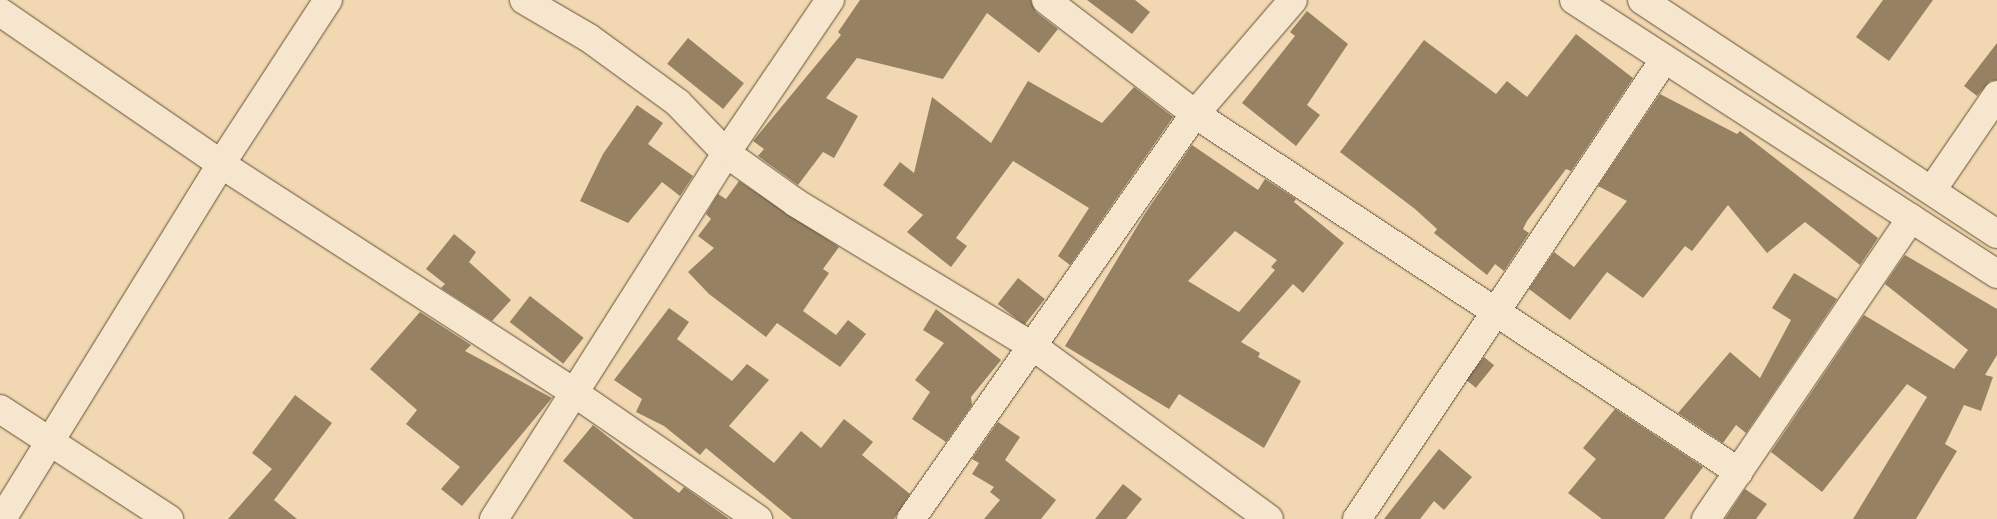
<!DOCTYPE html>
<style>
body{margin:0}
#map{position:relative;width:1997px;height:519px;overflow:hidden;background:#f1d8b2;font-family:"EB Garamond",serif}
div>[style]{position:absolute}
.building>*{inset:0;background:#968163;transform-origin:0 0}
.roads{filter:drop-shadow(0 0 1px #635036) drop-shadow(0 0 1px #635036)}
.minor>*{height:28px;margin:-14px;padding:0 14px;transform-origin:14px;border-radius:14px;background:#f6e6cd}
span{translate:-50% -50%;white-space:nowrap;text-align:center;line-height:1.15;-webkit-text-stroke:5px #f6e6cd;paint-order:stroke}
</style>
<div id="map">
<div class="building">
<div style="clip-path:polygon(860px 0,1031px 0,1036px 12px,1058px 29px,1039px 53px,987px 13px,943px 79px,857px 58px,826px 98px,858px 116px,834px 158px,823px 152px,798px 185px,758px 156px,764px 149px,753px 141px,841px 35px,838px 32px)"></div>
<div style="clip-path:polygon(1087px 0,1135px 0,1150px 12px,1132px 34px)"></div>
<div style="clip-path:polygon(1883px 0,1933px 0,1889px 61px,1856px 37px)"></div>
<div style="clip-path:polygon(1307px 11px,1348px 44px,1307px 105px,1320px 115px,1296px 146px,1242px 103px,1295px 36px,1290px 32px)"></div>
<div style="clip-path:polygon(1576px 34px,1633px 78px,1571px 171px,1566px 169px,1527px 221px,1523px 229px,1529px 233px,1504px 271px,1495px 264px,1487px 275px,1434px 233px,1437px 229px,1415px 209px,1340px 152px,1424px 40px,1496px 94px,1507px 81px,1527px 97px)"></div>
<div style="left:688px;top:38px;width:72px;height:33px;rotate:39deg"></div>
<div style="clip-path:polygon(1997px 43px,1997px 80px,1990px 81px,1977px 96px,1964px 86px)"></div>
<div style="clip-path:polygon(1028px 81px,1102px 123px,1134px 87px,1173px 117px,1070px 265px,1058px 256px,1089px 208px,1013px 161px,956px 238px,967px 246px,951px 267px,907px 232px,923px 215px,883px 185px,900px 162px,914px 173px,932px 97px,991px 143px)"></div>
<div style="clip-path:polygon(1660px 94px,1737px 134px,1740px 131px,1878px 238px,1860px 265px,1805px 222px,1767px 253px,1728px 205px,1692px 251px,1685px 246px,1643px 298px,1607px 272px,1570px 320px,1529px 289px,1554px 252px,1574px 267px,1627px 201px,1598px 186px)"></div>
<div style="clip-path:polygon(637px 105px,663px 123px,648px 144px,693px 176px,680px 196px,662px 182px,628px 223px,580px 201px,603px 154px)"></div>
<div style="clip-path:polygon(evenodd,1192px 145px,1258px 190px,1265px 179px,1296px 199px,1294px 202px,1344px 243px,1303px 293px,1293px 284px,1241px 342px,1260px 353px,1258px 357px,1301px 381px,1264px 448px,1179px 394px,1169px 409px,1065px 346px,1144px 215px,1192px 145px,1235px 231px,1277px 260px,1271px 267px,1275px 270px,1239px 312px,1188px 281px,1235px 231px)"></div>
<div style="clip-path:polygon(739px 181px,839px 247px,823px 269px,829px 273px,803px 311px,836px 335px,848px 320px,866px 334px,840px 367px,777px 323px,766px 337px,709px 294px,688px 272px,714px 248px,698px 236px,711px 219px,706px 214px,718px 194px,726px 199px)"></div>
<div style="clip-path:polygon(454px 234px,476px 252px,469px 262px,511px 300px,492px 321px,441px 288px,445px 284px,426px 269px)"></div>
<div style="clip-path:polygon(1905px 255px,1997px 309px,1997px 355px,1985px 375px,1993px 377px,1981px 411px,1964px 405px,1945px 444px,1957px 451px,1916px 519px,1853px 519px,1927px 397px,1907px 384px,1822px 492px,1771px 452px,1864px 315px,1954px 369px,1968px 350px,1885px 284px)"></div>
<div style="clip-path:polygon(1794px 273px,1837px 299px,1746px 433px,1736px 425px,1723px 443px,1678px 413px,1730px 352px,1760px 378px,1791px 320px,1772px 308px)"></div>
<div style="left:1018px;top:278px;width:34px;height:33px;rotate:38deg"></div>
<div style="left:530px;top:296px;width:68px;height:33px;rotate:38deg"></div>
<div style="clip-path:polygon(669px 308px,689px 322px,677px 339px,732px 381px,747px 364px,769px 380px,729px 426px,774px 463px,801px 431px,821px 448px,844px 419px,873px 442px,862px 455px,910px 494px,894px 519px,792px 519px,706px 448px,700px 455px,664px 426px,636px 412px,642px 399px,614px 380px)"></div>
<div style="clip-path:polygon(936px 309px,1001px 360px,971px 397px,972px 405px,946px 442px,912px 419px,930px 392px,915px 380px,944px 343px,923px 330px)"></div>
<div style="clip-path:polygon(420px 312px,471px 345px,465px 351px,552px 398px,462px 506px,441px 489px,460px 467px,406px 424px,417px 410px,370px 369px)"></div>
<div style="left:1484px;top:357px;width:13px;height:29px;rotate:39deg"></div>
<div style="clip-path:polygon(295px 395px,332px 423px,274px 500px,297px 519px,228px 519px,272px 469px,252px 453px)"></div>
<div style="clip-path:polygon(1615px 409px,1703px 467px,1664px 519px,1602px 519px,1568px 493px,1596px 459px,1583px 448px)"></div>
<div style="clip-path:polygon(998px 422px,1020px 437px,1005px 460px,1056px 500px,1041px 519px,984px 519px,1000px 500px,990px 492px,994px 487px,972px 474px,979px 463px,972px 459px)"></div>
<div style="clip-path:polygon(593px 425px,679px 493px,684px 487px,729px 519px,634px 519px,563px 461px)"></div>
<div style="clip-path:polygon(1439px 449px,1472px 477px,1444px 510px,1434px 501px,1420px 519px,1384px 519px)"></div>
<div style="clip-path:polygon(1123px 484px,1142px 499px,1126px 519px,1095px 519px)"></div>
<div style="clip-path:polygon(1745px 489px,1767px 504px,1756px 519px,1725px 519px)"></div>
</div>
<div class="roads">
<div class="minor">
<div style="left:524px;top:0;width:75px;rotate:30.3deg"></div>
<div style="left:589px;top:38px;width:110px;rotate:36.1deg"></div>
<div style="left:678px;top:103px;width:69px;rotate:46.2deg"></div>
<div style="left:726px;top:153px;width:86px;rotate:35.5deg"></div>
<div style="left:796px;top:203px;width:278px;rotate:31.2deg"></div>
<div style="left:1034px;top:347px;width:291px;rotate:36.2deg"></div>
<div style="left:1046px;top:0;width:188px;rotate:37.4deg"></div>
<div style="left:1195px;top:114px;width:651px;rotate:33.35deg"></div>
<div style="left:1574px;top:0;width:504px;rotate:32.93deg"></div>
<div style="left:1642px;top:0;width:425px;rotate:33.4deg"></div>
<div style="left:0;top:12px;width:268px;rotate:34.5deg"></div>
<div style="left:221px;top:164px;width:423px;rotate:32.9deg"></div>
<div style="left:576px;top:394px;width:221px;rotate:34.5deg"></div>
<div style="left:1932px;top:190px;width:115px;rotate:-55.6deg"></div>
<div style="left:0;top:409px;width:202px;rotate:33.1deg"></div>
<div style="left:2px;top:519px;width:417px;rotate:-58.3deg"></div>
<div style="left:221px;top:164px;width:196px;rotate:-56.9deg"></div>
<div style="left:494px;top:519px;width:433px;rotate:-57.6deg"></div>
<div style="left:726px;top:153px;width:185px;rotate:-55.8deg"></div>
<div style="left:911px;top:519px;width:495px;rotate:-55deg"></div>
<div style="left:1195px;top:114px;width:150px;rotate:-49.3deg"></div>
<div style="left:1357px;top:519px;width:552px;rotate:-56.22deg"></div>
<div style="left:1706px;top:519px;width:364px;rotate:-55.7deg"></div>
</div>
</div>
</div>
